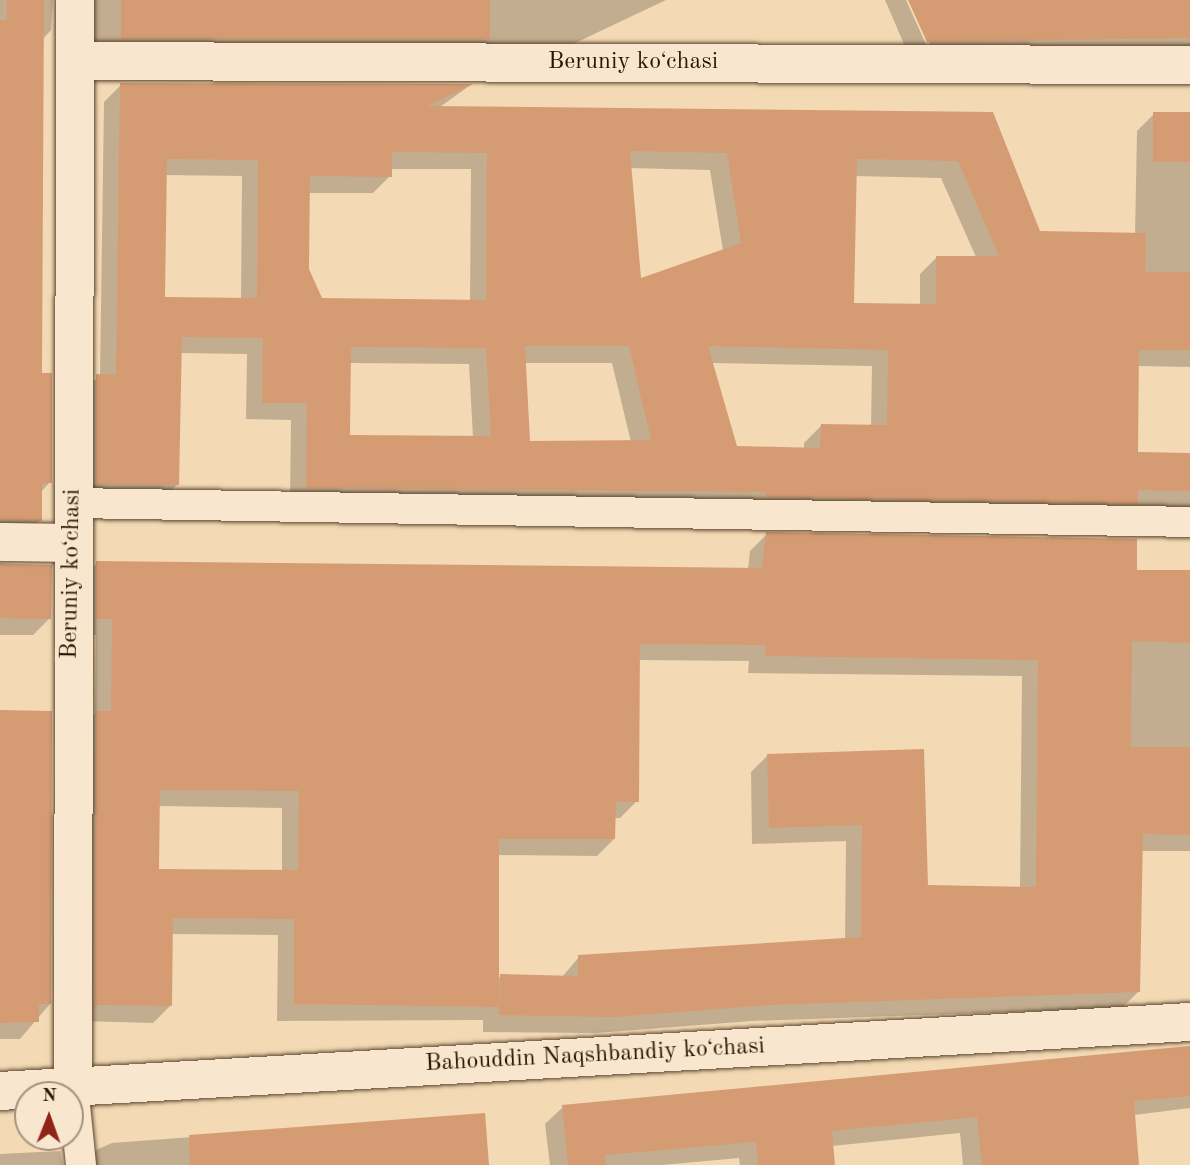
<!DOCTYPE html>
<meta charset="utf-8">
<style>
body{margin:0}
#map{position:relative;width:1190px;height:1165px;overflow:hidden;background:#f4d9b5;font-family:"Old Standard TT",serif}
div>[style]{position:absolute}
.shadow>*{inset:0;background:#0003}
.building>*{inset:0;background:#d59c74;transform-origin:0 0}
.roads{filter:drop-shadow(0 0 2px #5c462e) drop-shadow(0 0 2px #5c462e)}
.service>*{height:30px;margin:-15px;padding:0 15px;transform-origin:15px;border-radius:15px;background:#f8e6cf}
.minor>*{height:38px;margin:-19px;padding:0 19px;transform-origin:19px;border-radius:19px;background:#f8e6cf}
span{translate:-50% -50%;white-space:nowrap;text-align:center;line-height:1.15;-webkit-text-stroke:7px #f8e6cf;paint-order:stroke}
.street-label{font-size:24px;color:#2a1501}
.north{position:absolute;left:14px;top:1081px;width:70px;height:70px;box-sizing:border-box;background:#f8e6cf;border:2px solid #a6927d;border-radius:50%;rotate:1deg;font-size:19px;font-weight:700;line-height:28px;text-align:center;color:#2a1501}
.north::after{content:'';display:block;margin:auto;width:24px;height:32px;background:#8f2418;clip-path:polygon(50% 0,100% 100%,50% 72%,0 100%)}
</style>
<div id="map">
<div class="shadow">
<div style="clip-path:polygon(0 0,53px 0,51px 30px,42px 40px,40px 375px,50px 482px,40px 493px,40px 520px,22px 537px,0 538px)"></div>
<div style="clip-path:polygon(87px 0,666px 0,571px 45px,81px 47px)"></div>
<div style="clip-path:polygon(885px 0,906px 0,929px 51px,932px 49px,910px 0,1190px 0,1190px 53px,910px 58px)"></div>
<div style="clip-path:polygon(evenodd,121px 85px,469px 86px,440px 107px,992px 114px,1039px 233px,1135px 234px,1137px 131px,1154px 114px,1190px 114px,1190px 367px,1137px 366px,1136px 454px,1190px 455px,1190px 508px,290px 504px,291px 420px,246px 419px,247px 354px,180px 353px,178px 484px,160px 501px,80px 500px,80px 393px,100px 376px,104px 102px,121px 85px,629px 168px,710px 170px,723px 251px,640px 281px,629px 168px,121px 85px,390px 169px,471px 169px,470px 302px,321px 300px,307px 269px,308px 193px,373px 193px,390px 176px,390px 169px,121px 85px,165px 175px,242px 176px,241px 300px,163px 299px,165px 175px,121px 85px,855px 176px,941px 178px,976px 257px,937px 257px,920px 274px,920px 306px,853px 304px,855px 176px,121px 85px,349px 363px,469px 364px,473px 438px,349px 436px,349px 363px,121px 85px,524px 363px,612px 363px,631px 442px,529px 443px,524px 363px,121px 85px,711px 363px,872px 366px,871px 426px,821px 426px,804px 443px,804px 449px,736px 448px,711px 363px)"></div>
<div style="clip-path:polygon(evenodd,767px 534px,1135px 572px,1190px 572px,1190px 851px,1141px 851px,1139px 991px,1122px 1008px,752px 1021px,596px 1033px,483px 1032px,483px 1020px,277px 1021px,278px 935px,171px 934px,170px 1006px,153px 1023px,79px 1021px,79px 730px,95px 714px,96px 635px,79px 635px,80px 580px,97px 563px,748px 569px,750px 551px,767px 534px,638px 660px,749px 661px,748px 673px,1022px 676px,1020px 888px,927px 887px,922px 751px,768px 755px,751px 772px,752px 844px,846px 841px,845px 940px,579px 957px,562px 977px,501px 976px,497px 980px,497px 855px,597px 856px,614px 839px,614px 818px,620px 818px,637px 801px,638px 660px,767px 534px,158px 806px,282px 808px,282px 872px,158px 871px,158px 806px)"></div>
<div style="clip-path:polygon(0 563px,50px 566px,50px 618px,33px 635px,0 635px)"></div>
<div style="clip-path:polygon(0 712px,50px 1004px,20px 1039px,0 1039px)"></div>
<div style="clip-path:polygon(1190px 1048px,1190px 1108px,1134px 1115px,1138px 1165px,963px 1165px,960px 1133px,832px 1146px,834px 1165px,740px 1165px,739px 1158px,662px 1165px,550px 1165px,545px 1124px,563px 1107px)"></div>
<div style="clip-path:polygon(483px 1115px,487px 1165px,82px 1165px,98px 1149px,112px 1143px)"></div>
<div style="clip-path:polygon(60px 1151px,63px 1165px,0 1165px,0 1154px)"></div>
</div>
<div class="building">
<div style="clip-path:polygon(7px 0,44px 0,42px 373px,52px 373px,52px 483px,42px 483px,42px 521px,0 520px,0 20px,7px 20px)"></div>
<div style="left:121px;top:0;width:369px;height:39px"></div>
<div style="clip-path:polygon(908px 0,1190px 0,1190px 38px,927px 42px)"></div>
<div style="clip-path:polygon(evenodd,120px 83px,473px 84px,428px 106px,993px 112px,1040px 231px,1146px 233px,1145px 272px,1190px 272px,1190px 350px,1139px 350px,1138px 452px,1190px 453px,1190px 491px,1138px 490px,1138px 504px,766px 497px,766px 492px,306px 488px,307px 403px,262px 403px,263px 338px,182px 337px,179px 485px,96px 484px,96px 374px,116px 375px,120px 83px,630px 151px,727px 153px,741px 243px,641px 278px,630px 151px,120px 83px,392px 152px,487px 153px,486px 300px,322px 298px,309px 269px,310px 176px,392px 177px,392px 152px,120px 83px,167px 159px,258px 160px,257px 298px,165px 297px,167px 159px,120px 83px,857px 159px,958px 161px,999px 256px,936px 256px,936px 304px,854px 303px,857px 159px,120px 83px,525px 346px,629px 346px,651px 440px,530px 441px,525px 346px,120px 83px,708px 346px,888px 350px,887px 425px,821px 424px,820px 448px,737px 446px,708px 346px,120px 83px,351px 347px,486px 348px,491px 436px,350px 435px,351px 347px)"></div>
<div style="left:1153px;top:112px;width:37px;height:50px"></div>
<div style="clip-path:polygon(evenodd,766px 532px,1137px 539px,1137px 570px,1190px 570px,1190px 643px,1132px 641px,1131px 747px,1190px 747px,1190px 835px,1143px 834px,1140px 992px,770px 1005px,614px 1017px,499px 1015px,500px 974px,578px 976px,578px 955px,861px 937px,862px 825px,769px 828px,767px 754px,924px 749px,928px 885px,1036px 887px,1038px 660px,765px 656px,765px 645px,640px 644px,639px 802px,616px 802px,615px 839px,499px 839px,499px 1007px,294px 1004px,294px 919px,173px 918px,172px 1006px,95px 1005px,96px 711px,111px 711px,112px 619px,96px 619px,96px 561px,762px 568px,766px 532px,160px 790px,299px 791px,298px 870px,159px 869px,160px 790px)"></div>
<div style="left:0;top:564px;width:52px;height:54px;rotate:1deg"></div>
<div style="clip-path:polygon(0 710px,52px 711px,51px 1004px,39px 1004px,39px 1022px,0 1023px)"></div>
<div style="clip-path:polygon(1190px 1046px,1190px 1096px,1134px 1101px,1139px 1165px,982px 1165px,977px 1117px,832px 1131px,835px 1165px,758px 1165px,756px 1142px,605px 1155px,606px 1165px,568px 1165px,562px 1105px)"></div>
<div style="clip-path:polygon(485px 1113px,489px 1165px,190px 1165px,189px 1135px)"></div>
</div>
<div class="roads">
<div class="service">
<div style="left:73px;top:503px;width:1117px;rotate:0.97deg"></div>
<div style="left:73px;top:1086px;width:79px;rotate:84.2deg"></div>
</div>
<div class="minor">
<div style="left:75px;top:61px;width:1115px;rotate:0.21deg"></div>
<div style="left:0;top:542px;width:72px;rotate:0.8deg"></div>
<div style="left:73px;top:1086px;width:1086px;rotate:-89.89deg"></div>
<div style="left:0;top:1091px;width:1192px;rotate:-3.32deg"></div>
</div>
</div>
<div class="street-label">
<span style="left:633px;top:63px">Beruniy koʻchasi</span>
<span style="left:72px;top:574px;rotate:-89deg">Beruniy koʻchasi</span>
<span style="left:595px;top:1056px;rotate:-3deg">Bahouddin Naqshbandiy koʻchasi</span>
</div>
<div class="north">N</div>
</div>
